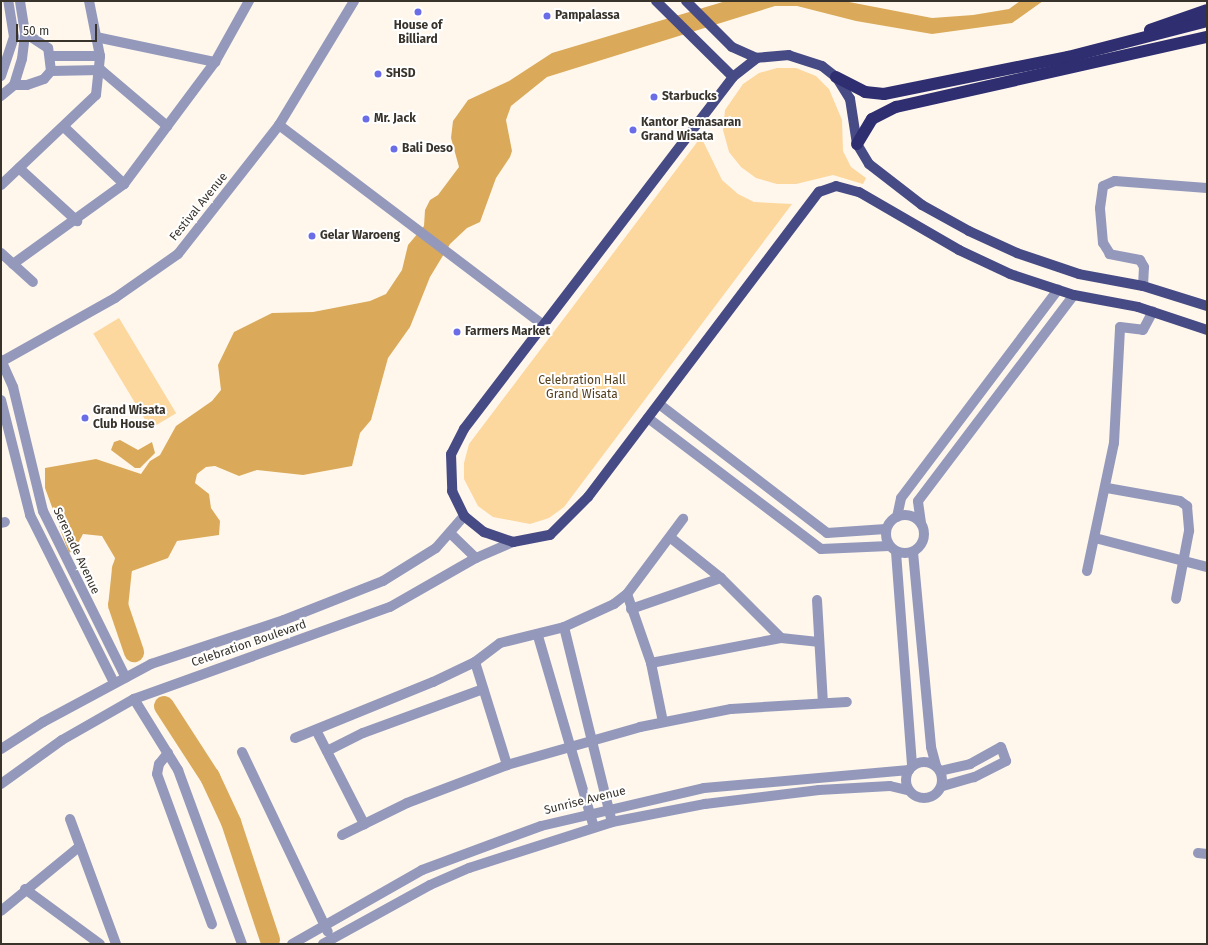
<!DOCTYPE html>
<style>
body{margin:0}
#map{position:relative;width:1208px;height:945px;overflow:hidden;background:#fff7ec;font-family:"Fira Sans",sans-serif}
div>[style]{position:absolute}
.green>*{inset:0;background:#fcd79e;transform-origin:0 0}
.water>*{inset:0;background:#daaa5a}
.river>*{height:20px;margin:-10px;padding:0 10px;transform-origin:10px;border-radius:10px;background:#daaa5a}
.minor>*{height:10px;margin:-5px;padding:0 5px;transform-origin:5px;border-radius:5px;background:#9499bc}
.minor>.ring{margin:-5px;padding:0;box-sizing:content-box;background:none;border:10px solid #9499bc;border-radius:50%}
.major>*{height:10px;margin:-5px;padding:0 5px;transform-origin:5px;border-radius:5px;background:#474b85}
.highway>*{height:12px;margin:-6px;padding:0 6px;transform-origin:6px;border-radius:6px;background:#2e2e71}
.dots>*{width:11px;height:11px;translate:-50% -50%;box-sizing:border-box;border:2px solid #fff;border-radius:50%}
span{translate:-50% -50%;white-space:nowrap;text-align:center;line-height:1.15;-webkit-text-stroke:4px #fff;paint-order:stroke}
.poi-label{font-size:12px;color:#38332b;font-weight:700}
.left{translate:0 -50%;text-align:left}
.street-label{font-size:12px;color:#38332b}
.park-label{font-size:12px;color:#543f1d}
.frame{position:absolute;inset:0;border:2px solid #38332b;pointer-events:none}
.scale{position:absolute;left:16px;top:24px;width:81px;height:18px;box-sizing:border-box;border:2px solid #38332b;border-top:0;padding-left:5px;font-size:12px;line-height:14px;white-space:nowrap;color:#38332b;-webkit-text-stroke:3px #fff;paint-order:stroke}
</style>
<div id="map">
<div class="green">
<div style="clip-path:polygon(777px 68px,796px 68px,816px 76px,829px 89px,842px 120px,843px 151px,851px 167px,866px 178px,863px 184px,833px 175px,796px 184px,777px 184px,756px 178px,741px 167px,729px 152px,723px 130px,725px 110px,743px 84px,759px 73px)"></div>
<div style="clip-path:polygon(701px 137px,722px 180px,738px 194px,754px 202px,792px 204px,564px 507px,549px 518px,530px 524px,493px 517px,478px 506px,464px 479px,464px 463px,469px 444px)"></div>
<div style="left:119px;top:318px;width:111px;height:30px;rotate:59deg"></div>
</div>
<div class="water">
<div style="clip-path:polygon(726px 1px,844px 1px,932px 18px,973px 15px,1009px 9px,1020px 1px,1043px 1px,1012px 23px,932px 34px,856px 21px,797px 6px,775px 6px,547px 77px,511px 106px,506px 120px,512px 151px,510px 157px,496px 178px,480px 222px,467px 228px,450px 244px,430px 277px,410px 327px,388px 358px,371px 420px,360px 433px,352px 466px,303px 475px,257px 470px,239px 476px,215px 466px,206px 467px,197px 474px,195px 483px,209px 494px,211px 508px,220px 521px,219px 535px,177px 541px,168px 558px,132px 571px,113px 571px,115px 558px,102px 536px,83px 534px,75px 549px,69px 553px,45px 488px,45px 468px,96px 459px,141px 474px,150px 461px,160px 455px,176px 426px,212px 401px,221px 390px,218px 365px,234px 332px,272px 313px,313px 312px,370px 301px,386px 294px,402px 270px,408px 245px,424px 226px,425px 210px,430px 200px,438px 195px,459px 167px,451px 138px,453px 121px,468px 100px,509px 81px,552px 53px)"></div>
<div style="clip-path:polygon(120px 440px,138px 450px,152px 442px,155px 453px,140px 468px,135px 468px,111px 450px,114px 442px)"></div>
</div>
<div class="river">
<div style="left:132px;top:545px;width:26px;rotate:113deg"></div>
<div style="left:122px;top:569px;width:36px;rotate:96deg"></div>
<div style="left:118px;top:605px;width:50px;rotate:71.2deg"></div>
<div style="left:164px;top:706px;width:85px;rotate:57.1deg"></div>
<div style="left:210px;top:777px;width:50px;rotate:65deg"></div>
<div style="left:231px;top:822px;width:124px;rotate:71.7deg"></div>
</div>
<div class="minor">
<div style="left:96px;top:37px;width:122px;rotate:11.9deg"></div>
<div style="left:52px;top:56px;width:48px"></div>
<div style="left:51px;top:71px;width:50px;rotate:-1.1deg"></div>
<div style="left:101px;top:70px;width:87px;rotate:40.3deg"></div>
<div style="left:1px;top:76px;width:41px;rotate:-71.6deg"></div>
<div style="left:14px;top:37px;width:36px;rotate:-99deg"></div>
<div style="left:14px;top:85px;width:13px"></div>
<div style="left:27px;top:85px;width:18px;rotate:-19deg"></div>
<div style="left:44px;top:79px;width:11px;rotate:-49deg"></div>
<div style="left:51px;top:71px;width:23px;rotate:-97deg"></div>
<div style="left:48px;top:48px;width:27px;rotate:-147deg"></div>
<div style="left:1px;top:96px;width:17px;rotate:-40deg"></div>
<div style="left:14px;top:85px;width:27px;rotate:-73deg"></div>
<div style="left:22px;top:59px;width:26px;rotate:-83deg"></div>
<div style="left:25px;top:33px;width:32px;rotate:-99deg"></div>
<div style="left:279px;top:125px;width:331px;rotate:37.1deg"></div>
<div style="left:64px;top:127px;width:83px;rotate:43.5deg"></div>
<div style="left:19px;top:168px;width:79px;rotate:42.4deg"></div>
<div style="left:1px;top:185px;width:131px;rotate:-43.5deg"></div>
<div style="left:96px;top:95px;width:39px;rotate:-84deg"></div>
<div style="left:100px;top:56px;width:56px;rotate:-101.3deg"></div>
<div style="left:1px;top:253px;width:43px;rotate:42.2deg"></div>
<div style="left:13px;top:264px;width:137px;rotate:-35.8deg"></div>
<div style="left:124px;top:184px;width:152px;rotate:-53.3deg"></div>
<div style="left:215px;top:62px;width:70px;rotate:-60.9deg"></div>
<div style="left:1143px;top:286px;width:19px;rotate:-87deg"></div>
<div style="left:1144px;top:267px;width:8px;rotate:-120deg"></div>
<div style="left:1140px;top:260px;width:31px;rotate:-169deg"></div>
<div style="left:1110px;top:254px;width:13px;rotate:-122deg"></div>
<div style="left:1103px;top:243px;width:35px;rotate:-95deg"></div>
<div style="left:1100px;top:208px;width:22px;rotate:-82deg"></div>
<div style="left:1103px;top:186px;width:13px;rotate:-23deg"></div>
<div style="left:1115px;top:181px;width:92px;rotate:4.4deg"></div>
<div style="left:1px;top:360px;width:30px;rotate:66deg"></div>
<div style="left:13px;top:387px;width:128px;rotate:76.4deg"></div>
<div style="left:43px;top:511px;width:186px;rotate:63.6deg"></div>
<div style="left:1px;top:362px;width:131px;rotate:-29.3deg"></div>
<div style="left:115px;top:298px;width:77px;rotate:-34.9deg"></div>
<div style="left:178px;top:254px;width:164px;rotate:-51.9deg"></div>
<div style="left:279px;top:125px;width:145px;rotate:-58.8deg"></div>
<div style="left:1px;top:400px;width:119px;rotate:75.8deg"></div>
<div style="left:30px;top:515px;width:188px;rotate:63.4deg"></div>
<div style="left:659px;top:404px;width:212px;rotate:37.5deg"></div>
<div style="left:827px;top:533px;width:59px;rotate:-3.9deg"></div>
<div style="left:648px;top:418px;width:217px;rotate:37.1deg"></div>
<div style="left:821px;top:549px;width:68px;rotate:-2.5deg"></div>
<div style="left:1107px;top:488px;width:74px;rotate:10.1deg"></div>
<div style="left:1180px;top:501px;width:9px;rotate:36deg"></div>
<div style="left:1187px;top:506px;width:25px;rotate:85deg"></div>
<div style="left:1189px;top:531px;width:69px;rotate:100.8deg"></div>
<div class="ring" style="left:886px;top:515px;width:28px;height:28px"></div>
<div style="left:897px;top:517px;width:19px;rotate:-78deg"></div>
<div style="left:901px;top:498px;width:261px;rotate:-53deg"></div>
<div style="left:1px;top:523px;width:4px;rotate:-14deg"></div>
<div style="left:921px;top:523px;width:22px;rotate:-98deg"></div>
<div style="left:918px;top:501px;width:258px;rotate:-52.9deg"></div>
<div style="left:450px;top:533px;width:36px;rotate:44deg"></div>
<div style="left:671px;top:538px;width:64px;rotate:38.7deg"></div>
<div style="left:721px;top:578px;width:85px;rotate:45deg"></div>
<div style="left:1095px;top:538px;width:116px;rotate:14.5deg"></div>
<div style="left:896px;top:552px;width:215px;rotate:85.7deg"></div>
<div style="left:913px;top:552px;width:196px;rotate:84.7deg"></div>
<div style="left:931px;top:747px;width:20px;rotate:75deg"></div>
<div style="left:1087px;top:571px;width:131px;rotate:-78.1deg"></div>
<div style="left:1114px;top:443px;width:116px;rotate:-87deg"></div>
<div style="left:1120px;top:327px;width:23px;rotate:7deg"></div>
<div style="left:1143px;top:330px;width:21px;rotate:-62deg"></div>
<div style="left:627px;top:594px;width:73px;rotate:70.8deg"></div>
<div style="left:651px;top:663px;width:60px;rotate:78.5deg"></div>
<div style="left:817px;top:600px;width:103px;rotate:86.7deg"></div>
<div style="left:631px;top:609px;width:95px;rotate:-19deg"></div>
<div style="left:564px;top:627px;width:201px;rotate:76.2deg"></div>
<div style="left:538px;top:636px;width:199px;rotate:73.7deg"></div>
<div style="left:475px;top:662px;width:108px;rotate:72.7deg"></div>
<div style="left:651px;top:663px;width:132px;rotate:-10.9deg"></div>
<div style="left:781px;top:638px;width:37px;rotate:6deg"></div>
<div style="left:134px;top:699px;width:84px;rotate:58.2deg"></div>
<div style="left:178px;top:770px;width:185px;rotate:69.8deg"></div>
<div style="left:316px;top:730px;width:106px;rotate:62.9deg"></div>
<div style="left:295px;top:738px;width:149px;rotate:-22.1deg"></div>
<div style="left:433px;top:682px;width:47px;rotate:-25.5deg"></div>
<div style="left:475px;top:662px;width:31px;rotate:-37deg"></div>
<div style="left:500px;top:643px;width:66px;rotate:-14deg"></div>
<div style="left:564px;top:627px;width:55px;rotate:-24.7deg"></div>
<div style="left:614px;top:604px;width:16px;rotate:-38deg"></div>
<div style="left:627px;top:594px;width:94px;rotate:-53.3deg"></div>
<div style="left:1px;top:749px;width:50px;rotate:-32.7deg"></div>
<div style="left:43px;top:722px;width:123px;rotate:-28.2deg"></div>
<div style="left:151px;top:664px;width:140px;rotate:-18.3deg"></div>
<div style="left:284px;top:620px;width:106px;rotate:-21.5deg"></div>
<div style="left:383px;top:581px;width:62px;rotate:-31.9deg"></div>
<div style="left:436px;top:548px;width:43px;rotate:-48.8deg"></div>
<div style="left:327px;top:751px;width:40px;rotate:-26.6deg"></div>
<div style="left:363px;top:733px;width:128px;rotate:-20.1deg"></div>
<div style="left:242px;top:752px;width:199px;rotate:64.5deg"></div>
<div style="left:168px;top:753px;width:14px;rotate:129deg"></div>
<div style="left:159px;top:764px;width:10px;rotate:101deg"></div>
<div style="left:157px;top:774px;width:160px;rotate:69.9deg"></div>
<div class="ring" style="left:906px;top:762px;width:26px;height:26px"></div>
<div style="left:940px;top:771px;width:31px;rotate:-13deg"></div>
<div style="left:970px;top:764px;width:35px;rotate:-29deg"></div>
<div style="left:1001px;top:747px;width:15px;rotate:70deg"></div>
<div style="left:1006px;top:761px;width:36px;rotate:153deg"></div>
<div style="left:974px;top:777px;width:33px;rotate:164deg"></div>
<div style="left:1px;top:784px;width:75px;rotate:-35.8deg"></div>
<div style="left:62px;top:740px;width:83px;rotate:-29.7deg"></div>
<div style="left:134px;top:699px;width:272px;rotate:-19.8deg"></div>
<div style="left:390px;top:607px;width:99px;rotate:-29.7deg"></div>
<div style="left:476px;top:558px;width:40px;rotate:-23.4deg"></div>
<div style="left:70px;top:819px;width:133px;rotate:69.8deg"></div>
<div style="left:342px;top:835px;width:72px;rotate:-26.2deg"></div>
<div style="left:407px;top:803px;width:107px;rotate:-20.8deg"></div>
<div style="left:507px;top:765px;width:138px;rotate:-15.9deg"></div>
<div style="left:640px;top:727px;width:93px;rotate:-11.2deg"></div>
<div style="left:731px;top:709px;width:116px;rotate:-3.5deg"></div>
<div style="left:1198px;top:853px;width:9px;rotate:6deg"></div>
<div style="left:25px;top:889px;width:93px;rotate:36.3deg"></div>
<div style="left:1px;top:911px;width:102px;rotate:-39.4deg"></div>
<div style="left:292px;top:944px;width:150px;rotate:-29.6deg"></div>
<div style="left:422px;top:870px;width:127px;rotate:-20.3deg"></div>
<div style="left:541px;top:826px;width:167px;rotate:-13.1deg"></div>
<div style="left:704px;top:788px;width:206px;rotate:-5deg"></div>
<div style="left:323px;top:944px;width:122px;rotate:-28.9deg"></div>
<div style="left:430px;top:885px;width:43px;rotate:-23.6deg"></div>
<div style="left:469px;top:868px;width:150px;rotate:-17.8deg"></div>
<div style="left:612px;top:822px;width:95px;rotate:-11deg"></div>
<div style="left:705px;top:804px;width:115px;rotate:-7deg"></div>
<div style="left:819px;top:790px;width:71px;rotate:-3.2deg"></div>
<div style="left:890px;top:786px;width:18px;rotate:13deg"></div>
</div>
<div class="major">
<div style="left:656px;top:1px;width:108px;rotate:44.6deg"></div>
<div style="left:686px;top:1px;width:65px;rotate:45deg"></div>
<div style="left:732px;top:47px;width:27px;rotate:24deg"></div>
<div style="left:1207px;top:306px;width:67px;rotate:-162.6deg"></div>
<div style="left:1143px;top:286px;width:65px;rotate:-169.4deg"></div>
<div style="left:1079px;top:274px;width:65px;rotate:-161.3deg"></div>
<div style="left:1017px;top:253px;width:53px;rotate:-155.4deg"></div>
<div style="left:969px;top:231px;width:54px;rotate:-151deg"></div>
<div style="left:922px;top:205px;width:67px;rotate:-142.3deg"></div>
<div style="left:869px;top:164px;width:23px;rotate:-121deg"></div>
<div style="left:857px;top:144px;width:46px;rotate:-98.8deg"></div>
<div style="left:850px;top:99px;width:26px;rotate:-122deg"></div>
<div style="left:836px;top:77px;width:18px;rotate:-142deg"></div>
<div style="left:822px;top:66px;width:35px;rotate:-162deg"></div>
<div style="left:789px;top:55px;width:32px;rotate:175deg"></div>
<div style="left:757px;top:58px;width:31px;rotate:142deg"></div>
<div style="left:733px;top:77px;width:443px;rotate:127.4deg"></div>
<div style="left:464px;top:429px;width:28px;rotate:117deg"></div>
<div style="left:451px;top:454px;width:37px;rotate:88deg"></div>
<div style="left:452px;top:491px;width:28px;rotate:64deg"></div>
<div style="left:464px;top:516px;width:26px;rotate:39deg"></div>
<div style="left:484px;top:532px;width:31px;rotate:19deg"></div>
<div style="left:513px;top:542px;width:38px;rotate:-11deg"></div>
<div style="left:550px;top:535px;width:54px;rotate:-45deg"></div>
<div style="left:588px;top:497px;width:383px;rotate:-52.9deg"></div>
<div style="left:819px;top:192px;width:18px;rotate:-19deg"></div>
<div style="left:836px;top:186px;width:24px;rotate:15deg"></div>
<div style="left:859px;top:192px;width:116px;rotate:30.1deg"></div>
<div style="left:959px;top:250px;width:56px;rotate:25.2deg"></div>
<div style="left:1010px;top:274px;width:67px;rotate:18.2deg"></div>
<div style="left:1074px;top:295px;width:65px;rotate:10.6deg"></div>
<div style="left:1138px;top:307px;width:73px;rotate:18.4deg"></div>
</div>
<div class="highway">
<div style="left:1150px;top:30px;width:60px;rotate:-19.3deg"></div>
<div style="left:836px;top:77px;width:33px;rotate:27deg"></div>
<div style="left:865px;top:92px;width:19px;rotate:6deg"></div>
<div style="left:884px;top:94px;width:188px;rotate:-11.4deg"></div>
<div style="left:1068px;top:57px;width:144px;rotate:-14.5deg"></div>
<div style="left:857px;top:144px;width:29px;rotate:-59deg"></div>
<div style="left:872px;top:119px;width:27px;rotate:-27deg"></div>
<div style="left:896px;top:107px;width:319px;rotate:-12.7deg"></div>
</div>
<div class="dots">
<div style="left:418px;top:12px;background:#6a6de6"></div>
<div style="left:547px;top:16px;background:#6a6de6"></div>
<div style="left:378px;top:74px;background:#6a6de6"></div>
<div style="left:654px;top:97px;background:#6a6de6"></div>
<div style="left:366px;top:119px;background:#6a6de6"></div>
<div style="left:633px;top:130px;background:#6a6de6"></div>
<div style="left:394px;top:149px;background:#6a6de6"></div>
<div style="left:312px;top:236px;background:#6a6de6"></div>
<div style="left:457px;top:332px;background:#6a6de6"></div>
<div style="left:85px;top:418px;background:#6a6de6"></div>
</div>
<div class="poi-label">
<span class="left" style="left:555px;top:16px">Pampalassa</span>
<span style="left:418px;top:33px">House of<br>Billiard</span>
<span class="left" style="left:386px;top:74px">SHSD</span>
<span class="left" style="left:662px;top:97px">Starbucks</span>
<span class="left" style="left:374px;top:119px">Mr. Jack</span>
<span class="left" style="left:641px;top:130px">Kantor Pemasaran<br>Grand Wisata</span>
<span class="left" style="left:402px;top:149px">Bali Deso</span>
<span class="left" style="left:320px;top:236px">Gelar Waroeng</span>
<span class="left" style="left:465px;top:332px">Farmers Market</span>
<span class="left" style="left:93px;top:418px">Grand Wisata<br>Club House</span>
</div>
<div class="street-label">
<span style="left:199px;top:207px;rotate:-51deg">Festival Avenue</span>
<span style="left:76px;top:551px;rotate:65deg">Serenade Avenue</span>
<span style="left:249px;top:644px;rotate:-19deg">Celebration Boulevard</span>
<span style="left:585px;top:801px;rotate:-14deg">Sunrise Avenue</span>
</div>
<div class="park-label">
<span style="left:582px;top:388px">Celebration Hall<br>Grand Wisata</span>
</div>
<div class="frame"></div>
<div class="scale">50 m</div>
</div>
